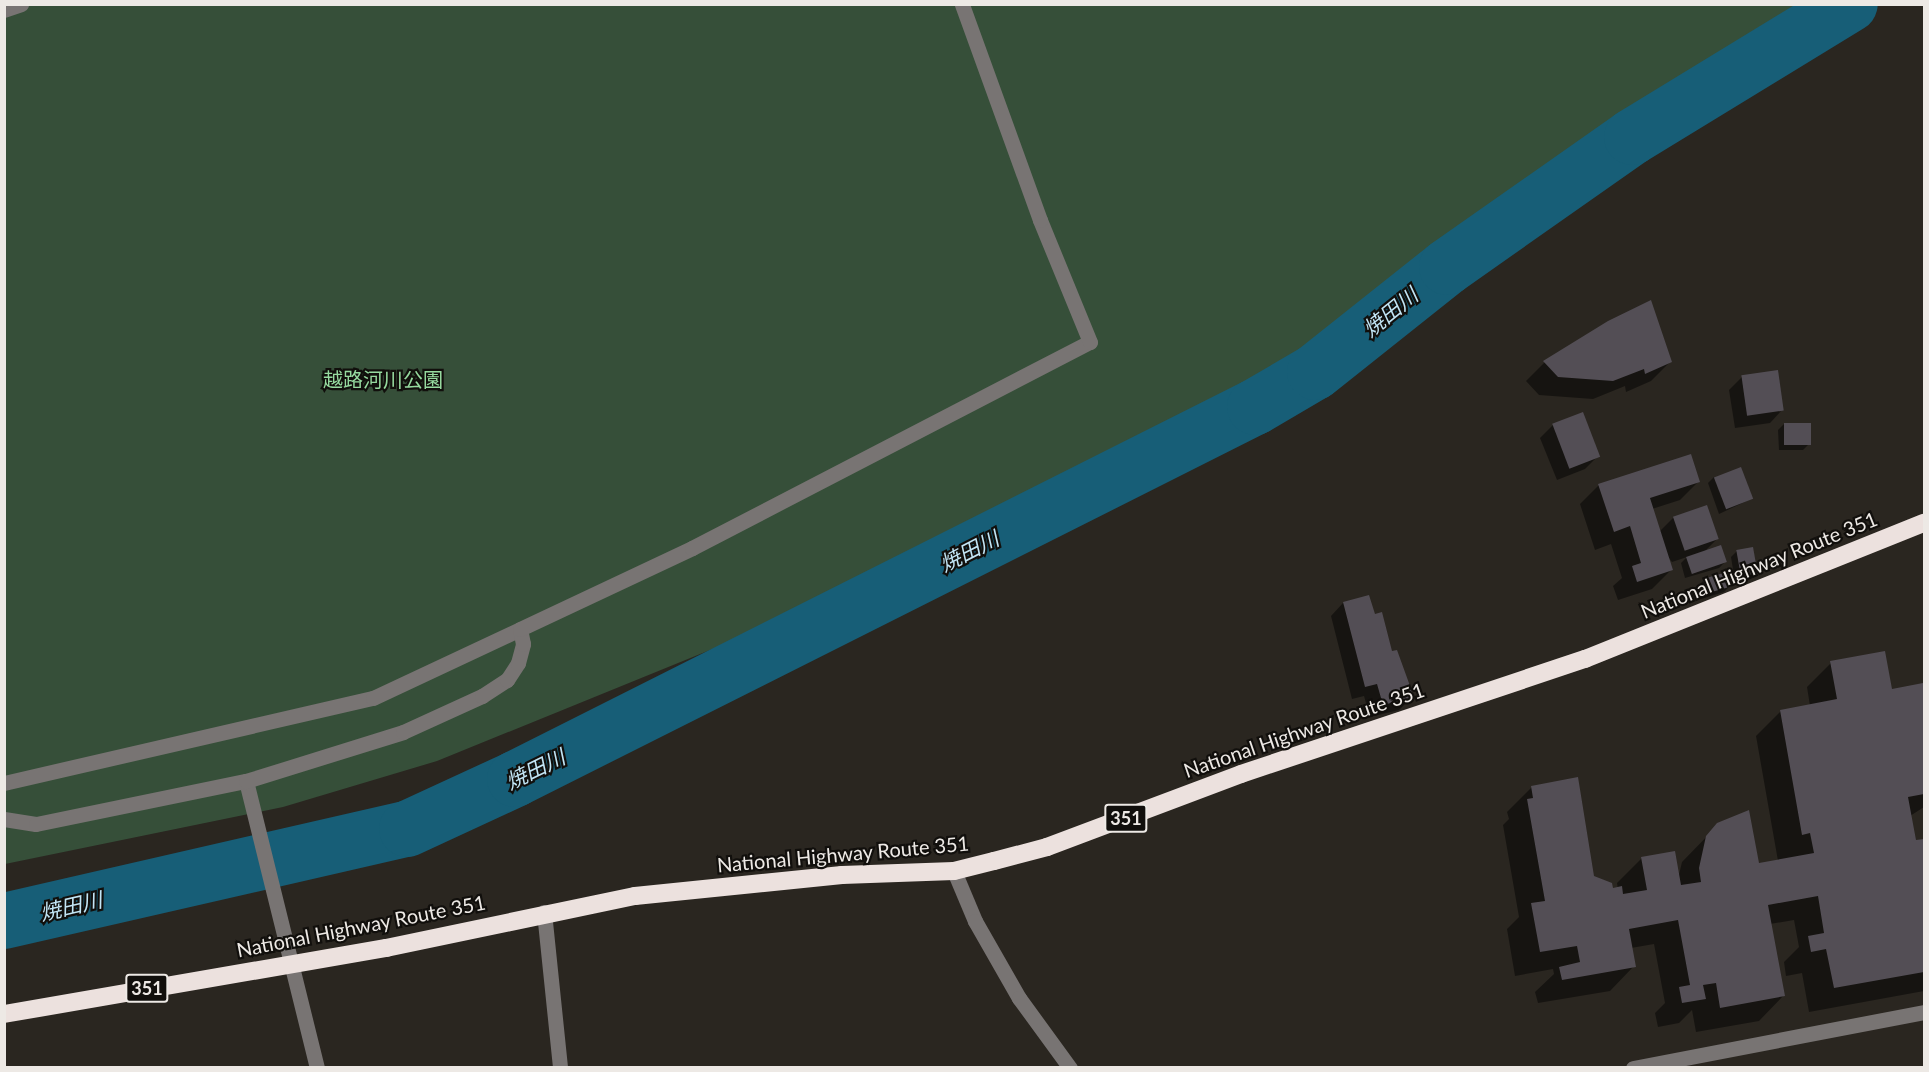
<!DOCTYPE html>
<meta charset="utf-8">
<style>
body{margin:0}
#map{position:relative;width:1929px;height:1072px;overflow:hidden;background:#2a2620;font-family:Lato,"Noto Sans JP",sans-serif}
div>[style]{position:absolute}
.green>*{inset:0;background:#364f39}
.shadow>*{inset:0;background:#0007}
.river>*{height:56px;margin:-28px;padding:0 28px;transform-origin:28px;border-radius:28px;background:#175e77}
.building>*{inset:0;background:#534e55;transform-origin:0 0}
.minor>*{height:15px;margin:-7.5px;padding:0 7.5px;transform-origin:7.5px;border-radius:7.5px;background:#787473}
.highway>*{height:18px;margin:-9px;padding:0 9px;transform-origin:9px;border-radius:9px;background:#ece1de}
span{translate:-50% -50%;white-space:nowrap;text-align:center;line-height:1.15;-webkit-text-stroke:4.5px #110f0c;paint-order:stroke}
.shield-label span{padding:2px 4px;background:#110f0c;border:2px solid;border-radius:4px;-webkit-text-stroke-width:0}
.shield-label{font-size:18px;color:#ede9e5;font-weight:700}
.park-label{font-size:20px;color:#96da9f}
.street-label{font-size:20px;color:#ede9e5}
.water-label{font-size:21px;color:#c3e6f6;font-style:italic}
.frame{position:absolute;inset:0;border:6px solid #ede9e5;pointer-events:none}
</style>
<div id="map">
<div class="green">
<div style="clip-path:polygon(5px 5px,1804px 5px,1775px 18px,1617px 118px,1441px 241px,1319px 341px,1079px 477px,796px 615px,437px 761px,283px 807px,5px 864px)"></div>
</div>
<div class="shadow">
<div style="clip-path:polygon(1608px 322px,1670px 362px,1651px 381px,1626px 392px,1625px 386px,1593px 399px,1539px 395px,1526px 381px,1544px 363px)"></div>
<div style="clip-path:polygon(1742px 377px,1782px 410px,1770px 423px,1735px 428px,1729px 390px)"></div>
<div style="clip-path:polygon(1784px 424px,1809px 444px,1803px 450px,1779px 450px,1778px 430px)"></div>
<div style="clip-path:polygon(1553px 425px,1598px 456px,1585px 469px,1557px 480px,1540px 438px)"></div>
<div style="clip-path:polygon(1714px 477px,1751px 499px,1719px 514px,1708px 483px)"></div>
<div style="clip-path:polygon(1699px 481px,1680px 500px,1652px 509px,1659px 532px,1674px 517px,1717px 539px,1704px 552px,1725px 562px,1719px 568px,1685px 578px,1681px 563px,1687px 557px,1672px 562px,1666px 554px,1671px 570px,1652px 589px,1618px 600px,1613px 586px,1622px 578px,1611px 544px,1595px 550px,1580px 504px,1599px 485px)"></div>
<div style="clip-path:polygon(1737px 551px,1756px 573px,1750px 579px,1735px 582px,1731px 557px)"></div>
<div style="clip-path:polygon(1704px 580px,1730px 586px,1724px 592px,1701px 599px,1698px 586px)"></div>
<div style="clip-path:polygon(1343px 603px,1374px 616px,1412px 697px,1399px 710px,1370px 717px,1364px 696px,1352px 699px,1331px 616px)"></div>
<div style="clip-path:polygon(1831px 663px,1890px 691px,1922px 685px,1924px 807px,1910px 816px,1915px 842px,1924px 840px,1924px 991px,1809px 1012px,1802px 973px,1786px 976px,1784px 962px,1799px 947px,1794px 920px,1770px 924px,1783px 996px,1759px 1021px,1696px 1032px,1692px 1010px,1679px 1023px,1658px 1027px,1655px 1013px,1665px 1003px,1654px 944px,1631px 948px,1634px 966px,1610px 991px,1538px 1003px,1535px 992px,1554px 974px,1553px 969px,1515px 976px,1507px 929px,1519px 917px,1503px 825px,1509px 819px,1507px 812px,1532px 787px,1593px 877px,1612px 890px,1618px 889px,1617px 883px,1642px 858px,1678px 879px,1682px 862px,1718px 825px,1758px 865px,1778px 861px,1756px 736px,1781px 711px,1810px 706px,1807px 687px)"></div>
</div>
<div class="river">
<div style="left:4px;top:921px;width:413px;rotate:-12.9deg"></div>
<div style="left:407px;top:829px;width:119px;rotate:-24.8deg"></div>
<div style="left:515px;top:779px;width:828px;rotate:-26.69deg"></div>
<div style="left:1255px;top:407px;width:69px;rotate:-30.3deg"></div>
<div style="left:1315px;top:372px;width:169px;rotate:-38.5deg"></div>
<div style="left:1447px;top:267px;width:226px;rotate:-35.1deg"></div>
<div style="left:1632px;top:137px;width:255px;rotate:-31.4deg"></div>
</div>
<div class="building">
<div style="clip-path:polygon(1651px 300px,1672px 362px,1645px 374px,1644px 369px,1613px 381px,1558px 377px,1543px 361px,1608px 321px)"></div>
<div style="left:1778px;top:370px;width:41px;height:37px;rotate:82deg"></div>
<div style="left:1583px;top:412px;width:48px;height:33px;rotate:69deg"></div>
<div style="left:1784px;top:423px;width:27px;height:22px"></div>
<div style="clip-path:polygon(1691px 454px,1700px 482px,1650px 498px,1673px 570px,1637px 582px,1632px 566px,1641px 563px,1630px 526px,1614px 532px,1598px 484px)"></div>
<div style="left:1741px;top:467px;width:34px;height:29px;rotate:69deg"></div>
<div style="left:1707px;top:505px;width:36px;height:36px;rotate:71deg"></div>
<div style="left:1721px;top:545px;width:18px;height:37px;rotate:71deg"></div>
<div style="left:1753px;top:547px;width:27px;height:17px;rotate:80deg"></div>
<div style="left:1727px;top:572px;width:15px;height:25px;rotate:74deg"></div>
<div style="clip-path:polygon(1369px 595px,1375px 614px,1382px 612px,1392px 651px,1397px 650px,1414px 697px,1383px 705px,1377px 684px,1365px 687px,1343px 602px)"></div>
<div style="clip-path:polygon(1885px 651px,1892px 689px,1923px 683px,1924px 692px,1924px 794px,1908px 797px,1916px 840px,1924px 839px,1924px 972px,1834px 988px,1826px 949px,1811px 952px,1808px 936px,1824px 933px,1818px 896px,1768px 905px,1785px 996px,1720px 1008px,1716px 983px,1703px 985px,1706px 999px,1682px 1003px,1679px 987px,1690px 985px,1678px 920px,1629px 929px,1636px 967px,1562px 980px,1559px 967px,1580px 962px,1577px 946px,1540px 952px,1531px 903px,1545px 901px,1527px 799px,1533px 798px,1531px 786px,1578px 777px,1594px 876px,1612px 883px,1613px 888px,1622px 886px,1623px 894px,1647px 890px,1641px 857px,1675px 851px,1681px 885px,1701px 882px,1699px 868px,1706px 836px,1717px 823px,1749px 810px,1759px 863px,1814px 853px,1810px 833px,1802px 835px,1780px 710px,1837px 699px,1830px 661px)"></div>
</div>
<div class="minor">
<div style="left:4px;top:10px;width:18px;rotate:-19deg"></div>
<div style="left:246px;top:781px;width:296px;rotate:76.1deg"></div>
<div style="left:4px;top:783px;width:379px;rotate:-13deg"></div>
<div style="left:373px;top:698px;width:162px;rotate:-25.1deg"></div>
<div style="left:4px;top:819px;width:32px;rotate:9deg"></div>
<div style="left:36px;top:824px;width:214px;rotate:-11.6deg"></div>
<div style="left:246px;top:781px;width:164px;rotate:-17.3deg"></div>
<div style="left:403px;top:732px;width:87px;rotate:-24.5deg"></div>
<div style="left:482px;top:696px;width:30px;rotate:-33deg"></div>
<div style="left:507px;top:680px;width:20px;rotate:-57deg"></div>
<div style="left:518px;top:663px;width:20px;rotate:-75deg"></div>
<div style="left:523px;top:644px;width:15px;rotate:-101deg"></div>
<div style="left:520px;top:629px;width:190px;rotate:-25.2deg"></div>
<div style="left:692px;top:548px;width:448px;rotate:-27.4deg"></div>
<div style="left:1090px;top:342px;width:132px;rotate:-112.3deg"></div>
<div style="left:1040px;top:220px;width:230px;rotate:-109.9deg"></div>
<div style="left:954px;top:871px;width:54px;rotate:67.2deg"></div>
<div style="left:975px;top:921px;width:89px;rotate:60.3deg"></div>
<div style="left:1019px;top:998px;width:87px;rotate:53.9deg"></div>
<div style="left:544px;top:912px;width:157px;rotate:84.1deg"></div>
<div style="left:1633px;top:1068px;width:296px;rotate:-10.9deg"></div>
</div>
<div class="highway">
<div style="left:4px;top:1014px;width:388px;rotate:-9.8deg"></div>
<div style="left:386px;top:948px;width:254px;rotate:-11.8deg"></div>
<div style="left:635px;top:896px;width:208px;rotate:-5.8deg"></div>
<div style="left:842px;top:875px;width:112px;rotate:-2deg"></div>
<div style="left:954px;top:871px;width:41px;rotate:-14deg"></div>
<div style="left:994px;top:861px;width:55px;rotate:-14.8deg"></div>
<div style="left:1047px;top:847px;width:207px;rotate:-20.6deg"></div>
<div style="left:1241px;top:774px;width:363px;rotate:-18.5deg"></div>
<div style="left:1585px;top:659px;width:365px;rotate:-21.9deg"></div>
</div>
<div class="shield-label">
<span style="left:1126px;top:818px">351</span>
<span style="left:147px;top:988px">351</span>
</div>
<div class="park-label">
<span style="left:383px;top:379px">越路河川公園</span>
</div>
<div class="street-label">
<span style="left:1759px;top:565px;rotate:-22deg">National Highway Route 351</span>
<span style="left:1304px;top:730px;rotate:-19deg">National Highway Route 351</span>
<span style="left:843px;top:854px;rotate:-5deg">National Highway Route 351</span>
<span style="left:361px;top:926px;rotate:-11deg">National Highway Route 351</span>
</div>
<div class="water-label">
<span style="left:1390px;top:312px;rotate:-39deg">焼田川</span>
<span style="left:969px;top:551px;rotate:-27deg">焼田川</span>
<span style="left:535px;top:769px;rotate:-26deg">焼田川</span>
<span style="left:71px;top:906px;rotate:-13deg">焼田川</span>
</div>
<div class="frame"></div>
</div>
